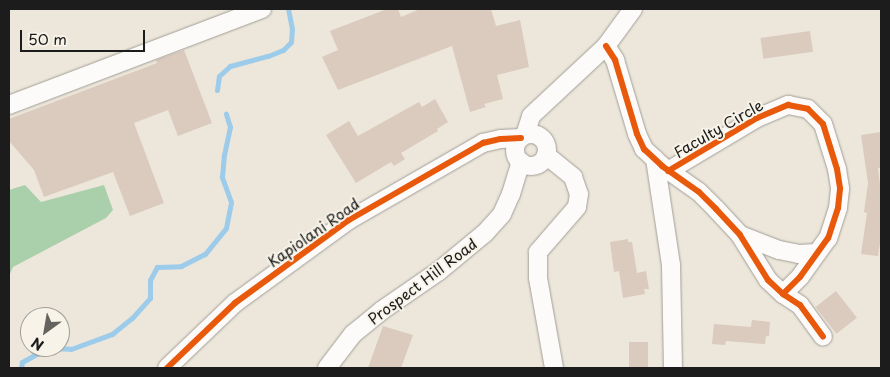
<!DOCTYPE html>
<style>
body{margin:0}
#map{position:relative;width:890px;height:377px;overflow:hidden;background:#ede7db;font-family:"Playpen Sans",sans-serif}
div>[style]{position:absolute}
.forest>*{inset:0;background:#aad0ab}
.stream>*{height:5px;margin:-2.5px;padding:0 2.5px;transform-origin:2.5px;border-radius:2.5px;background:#9dcbea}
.building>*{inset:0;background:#dbcabe;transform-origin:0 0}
.roads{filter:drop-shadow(0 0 1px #a29e97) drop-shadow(0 0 1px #a29e97)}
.street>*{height:18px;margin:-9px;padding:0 9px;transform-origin:9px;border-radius:9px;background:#fcfbfa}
.street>.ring{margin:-9px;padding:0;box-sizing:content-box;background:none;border:18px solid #fcfbfa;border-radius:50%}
.cycleway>*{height:6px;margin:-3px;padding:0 3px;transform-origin:3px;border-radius:3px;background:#e8590c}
span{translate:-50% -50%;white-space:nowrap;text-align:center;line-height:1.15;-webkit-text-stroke:4px #f7f3e8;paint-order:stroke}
.street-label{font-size:15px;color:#1c1c1c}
.frame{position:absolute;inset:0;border:10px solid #1c1c1c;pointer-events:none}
.north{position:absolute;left:20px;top:307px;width:50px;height:50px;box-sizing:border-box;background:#f7f3e8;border:1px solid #9f9d96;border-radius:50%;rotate:212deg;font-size:14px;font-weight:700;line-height:20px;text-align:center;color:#1c1c1c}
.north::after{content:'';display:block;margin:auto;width:18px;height:22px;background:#65635f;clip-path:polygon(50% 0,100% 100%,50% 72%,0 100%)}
.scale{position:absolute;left:20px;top:30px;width:125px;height:22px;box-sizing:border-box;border:2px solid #1c1c1c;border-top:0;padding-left:6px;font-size:15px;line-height:18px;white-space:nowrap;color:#1c1c1c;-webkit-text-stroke:4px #f7f3e8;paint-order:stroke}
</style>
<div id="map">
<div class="forest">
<div style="clip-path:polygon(25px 185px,41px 202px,104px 185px,113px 210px,106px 218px,13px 267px,9px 276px,9px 190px)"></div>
</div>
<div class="stream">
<div style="left:217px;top:90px;width:14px;rotate:-82deg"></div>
<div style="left:219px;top:76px;width:15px;rotate:-42deg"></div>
<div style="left:230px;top:66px;width:39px;rotate:-15deg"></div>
<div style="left:268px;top:56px;width:16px;rotate:-22deg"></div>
<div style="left:283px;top:50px;width:11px;rotate:-45deg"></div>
<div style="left:291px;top:42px;width:13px;rotate:-86deg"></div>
<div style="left:292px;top:29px;width:20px;rotate:-101deg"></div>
<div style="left:21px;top:368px;width:6px;rotate:-81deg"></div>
<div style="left:22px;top:362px;width:29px;rotate:-29deg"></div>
<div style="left:47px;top:348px;width:24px;rotate:2deg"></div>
<div style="left:71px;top:349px;width:44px;rotate:-20.1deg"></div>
<div style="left:112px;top:334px;width:26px;rotate:-39deg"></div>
<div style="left:132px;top:318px;width:27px;rotate:-48deg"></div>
<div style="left:150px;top:298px;width:18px;rotate:-90deg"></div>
<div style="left:150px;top:280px;width:15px;rotate:-62deg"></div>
<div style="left:157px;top:267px;width:24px;rotate:-2deg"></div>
<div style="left:181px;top:266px;width:27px;rotate:-27deg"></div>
<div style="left:205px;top:254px;width:33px;rotate:-51deg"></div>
<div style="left:226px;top:228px;width:26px;rotate:-79deg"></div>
<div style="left:231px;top:202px;width:27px;rotate:-110deg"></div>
<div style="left:222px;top:177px;width:22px;rotate:-85deg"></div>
<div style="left:224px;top:155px;width:29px;rotate:-78deg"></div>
<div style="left:230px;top:127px;width:14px;rotate:-107deg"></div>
</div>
<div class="building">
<div style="clip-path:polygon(387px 9px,398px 9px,401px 17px,420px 9px,491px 9px,496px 26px,520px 20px,529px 67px,497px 75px,503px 99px,484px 104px,486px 107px,470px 112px,452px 46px,338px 90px,322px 57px,338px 50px,330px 31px)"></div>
<div style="left:810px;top:31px;width:21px;height:50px;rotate:82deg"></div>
<div style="clip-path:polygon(184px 50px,212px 123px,178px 136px,168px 110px,134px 123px,164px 203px,130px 216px,113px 172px,44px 197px,34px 170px,9px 141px,9px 119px,157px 63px,156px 60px)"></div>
<div style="clip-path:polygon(435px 99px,448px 122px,437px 129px,438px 131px,401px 153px,405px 159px,394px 166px,391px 162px,356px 183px,326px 135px,349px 121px,358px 136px,419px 102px,422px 107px)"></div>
<div style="clip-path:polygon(881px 132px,881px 168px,878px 168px,881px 193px,881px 236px,878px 256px,861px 254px,867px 213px,864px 212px,868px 183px,861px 135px)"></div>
<div style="clip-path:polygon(628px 239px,628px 242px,632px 242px,637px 273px,646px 271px,649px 289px,644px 289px,645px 294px,623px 298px,619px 271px,614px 272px,610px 242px)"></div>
<div style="left:836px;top:291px;width:34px;height:26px;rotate:52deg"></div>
<div style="clip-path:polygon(752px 320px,770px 322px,769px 336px,766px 336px,765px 344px,726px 341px,725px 345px,712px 344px,714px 324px,751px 327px)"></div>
<div style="clip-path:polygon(383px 326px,413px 335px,401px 368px,368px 368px)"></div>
<div style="left:648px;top:342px;width:26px;height:19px;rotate:90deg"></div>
</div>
<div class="roads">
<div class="street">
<div style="left:606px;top:46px;width:17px;rotate:57deg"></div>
<div style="left:615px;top:60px;width:77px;rotate:73.4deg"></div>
<div style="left:637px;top:134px;width:17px;rotate:65deg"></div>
<div style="left:644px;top:149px;width:25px;rotate:43deg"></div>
<div style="left:662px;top:166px;width:45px;rotate:35.1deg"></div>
<div style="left:699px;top:192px;width:24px;rotate:45deg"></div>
<div style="left:716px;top:209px;width:35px;rotate:47deg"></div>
<div style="left:740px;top:235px;width:53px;rotate:58.1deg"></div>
<div style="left:768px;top:280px;width:21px;rotate:43deg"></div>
<div style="left:783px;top:294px;width:20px;rotate:33deg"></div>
<div style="left:800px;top:305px;width:39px;rotate:54deg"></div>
<div style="left:9px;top:105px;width:271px;rotate:-20.8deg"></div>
<div class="ring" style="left:515px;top:134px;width:14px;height:14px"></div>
<div style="left:525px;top:135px;width:20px;rotate:-72deg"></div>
<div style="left:531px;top:116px;width:103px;rotate:-43deg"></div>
<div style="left:606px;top:46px;width:46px;rotate:-53.9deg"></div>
<div style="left:546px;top:155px;width:35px;rotate:39deg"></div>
<div style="left:573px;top:177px;width:18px;rotate:71deg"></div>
<div style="left:579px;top:194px;width:13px;rotate:99deg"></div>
<div style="left:577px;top:207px;width:60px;rotate:130.9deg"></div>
<div style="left:538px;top:252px;width:26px;rotate:90deg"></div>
<div style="left:538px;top:278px;width:91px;rotate:79.9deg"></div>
<div style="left:655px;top:159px;width:107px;rotate:81.4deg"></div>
<div style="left:671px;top:265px;width:103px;rotate:88.9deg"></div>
<div style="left:668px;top:171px;width:104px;rotate:-30.8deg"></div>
<div style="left:757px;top:118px;width:34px;rotate:-23deg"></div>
<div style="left:788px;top:105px;width:20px;rotate:11deg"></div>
<div style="left:808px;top:109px;width:21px;rotate:45deg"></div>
<div style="left:823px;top:124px;width:47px;rotate:72.7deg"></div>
<div style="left:837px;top:169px;width:20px;rotate:81deg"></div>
<div style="left:840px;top:189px;width:19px;rotate:96deg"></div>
<div style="left:838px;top:208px;width:32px;rotate:108deg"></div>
<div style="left:828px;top:238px;width:48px;rotate:125.7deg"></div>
<div style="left:800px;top:277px;width:24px;rotate:135deg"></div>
<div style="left:740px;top:235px;width:42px;rotate:21deg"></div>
<div style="left:779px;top:250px;width:20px;rotate:11deg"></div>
<div style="left:799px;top:254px;width:17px;rotate:-3deg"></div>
<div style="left:167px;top:368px;width:94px;rotate:-43.7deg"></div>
<div style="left:235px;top:303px;width:141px;rotate:-36.1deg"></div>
<div style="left:349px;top:220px;width:155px;rotate:-29.9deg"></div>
<div style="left:483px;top:143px;width:18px;rotate:-13deg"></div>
<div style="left:501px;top:139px;width:20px;rotate:-3deg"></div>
<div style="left:327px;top:368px;width:43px;rotate:-52.6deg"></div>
<div style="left:353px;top:334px;width:36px;rotate:-39deg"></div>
<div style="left:381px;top:311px;width:70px;rotate:-34.6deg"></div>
<div style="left:439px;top:271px;width:60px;rotate:-39.6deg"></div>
<div style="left:485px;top:233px;width:25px;rotate:-48deg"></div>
<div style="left:502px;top:214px;width:22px;rotate:-66deg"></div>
<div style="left:511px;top:194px;width:34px;rotate:-73deg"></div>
</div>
</div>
<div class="cycleway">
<div style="left:606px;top:46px;width:17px;rotate:57deg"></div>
<div style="left:615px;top:60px;width:77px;rotate:73.4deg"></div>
<div style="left:637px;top:134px;width:17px;rotate:65deg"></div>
<div style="left:644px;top:149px;width:25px;rotate:43deg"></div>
<div style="left:662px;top:166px;width:45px;rotate:35.1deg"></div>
<div style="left:699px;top:192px;width:24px;rotate:45deg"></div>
<div style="left:716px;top:209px;width:35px;rotate:47deg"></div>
<div style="left:740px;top:235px;width:53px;rotate:58.1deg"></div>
<div style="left:768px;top:280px;width:21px;rotate:43deg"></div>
<div style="left:783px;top:294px;width:20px;rotate:33deg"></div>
<div style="left:800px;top:305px;width:39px;rotate:54deg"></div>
<div style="left:668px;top:171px;width:104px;rotate:-30.8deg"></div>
<div style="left:757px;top:118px;width:34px;rotate:-23deg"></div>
<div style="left:788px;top:105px;width:20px;rotate:11deg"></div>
<div style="left:808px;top:109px;width:21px;rotate:45deg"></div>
<div style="left:823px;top:124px;width:47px;rotate:72.7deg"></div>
<div style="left:837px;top:169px;width:20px;rotate:81deg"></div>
<div style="left:840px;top:189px;width:19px;rotate:96deg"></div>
<div style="left:838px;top:208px;width:32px;rotate:108deg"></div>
<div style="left:828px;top:238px;width:48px;rotate:125.7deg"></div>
<div style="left:800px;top:277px;width:24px;rotate:135deg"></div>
<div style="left:167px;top:368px;width:94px;rotate:-43.7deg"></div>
<div style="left:235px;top:303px;width:141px;rotate:-36.1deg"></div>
<div style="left:349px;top:220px;width:155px;rotate:-29.9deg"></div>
<div style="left:483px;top:143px;width:18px;rotate:-13deg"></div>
<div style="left:501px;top:139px;width:20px;rotate:-3deg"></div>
</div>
<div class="street-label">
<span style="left:718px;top:128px;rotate:-30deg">Faculty Circle</span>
<span style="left:313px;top:232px;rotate:-35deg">Kapiolani Road</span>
<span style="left:422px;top:281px;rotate:-37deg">Prospect Hill Road</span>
</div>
<div class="frame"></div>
<div class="north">N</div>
<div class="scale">50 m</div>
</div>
